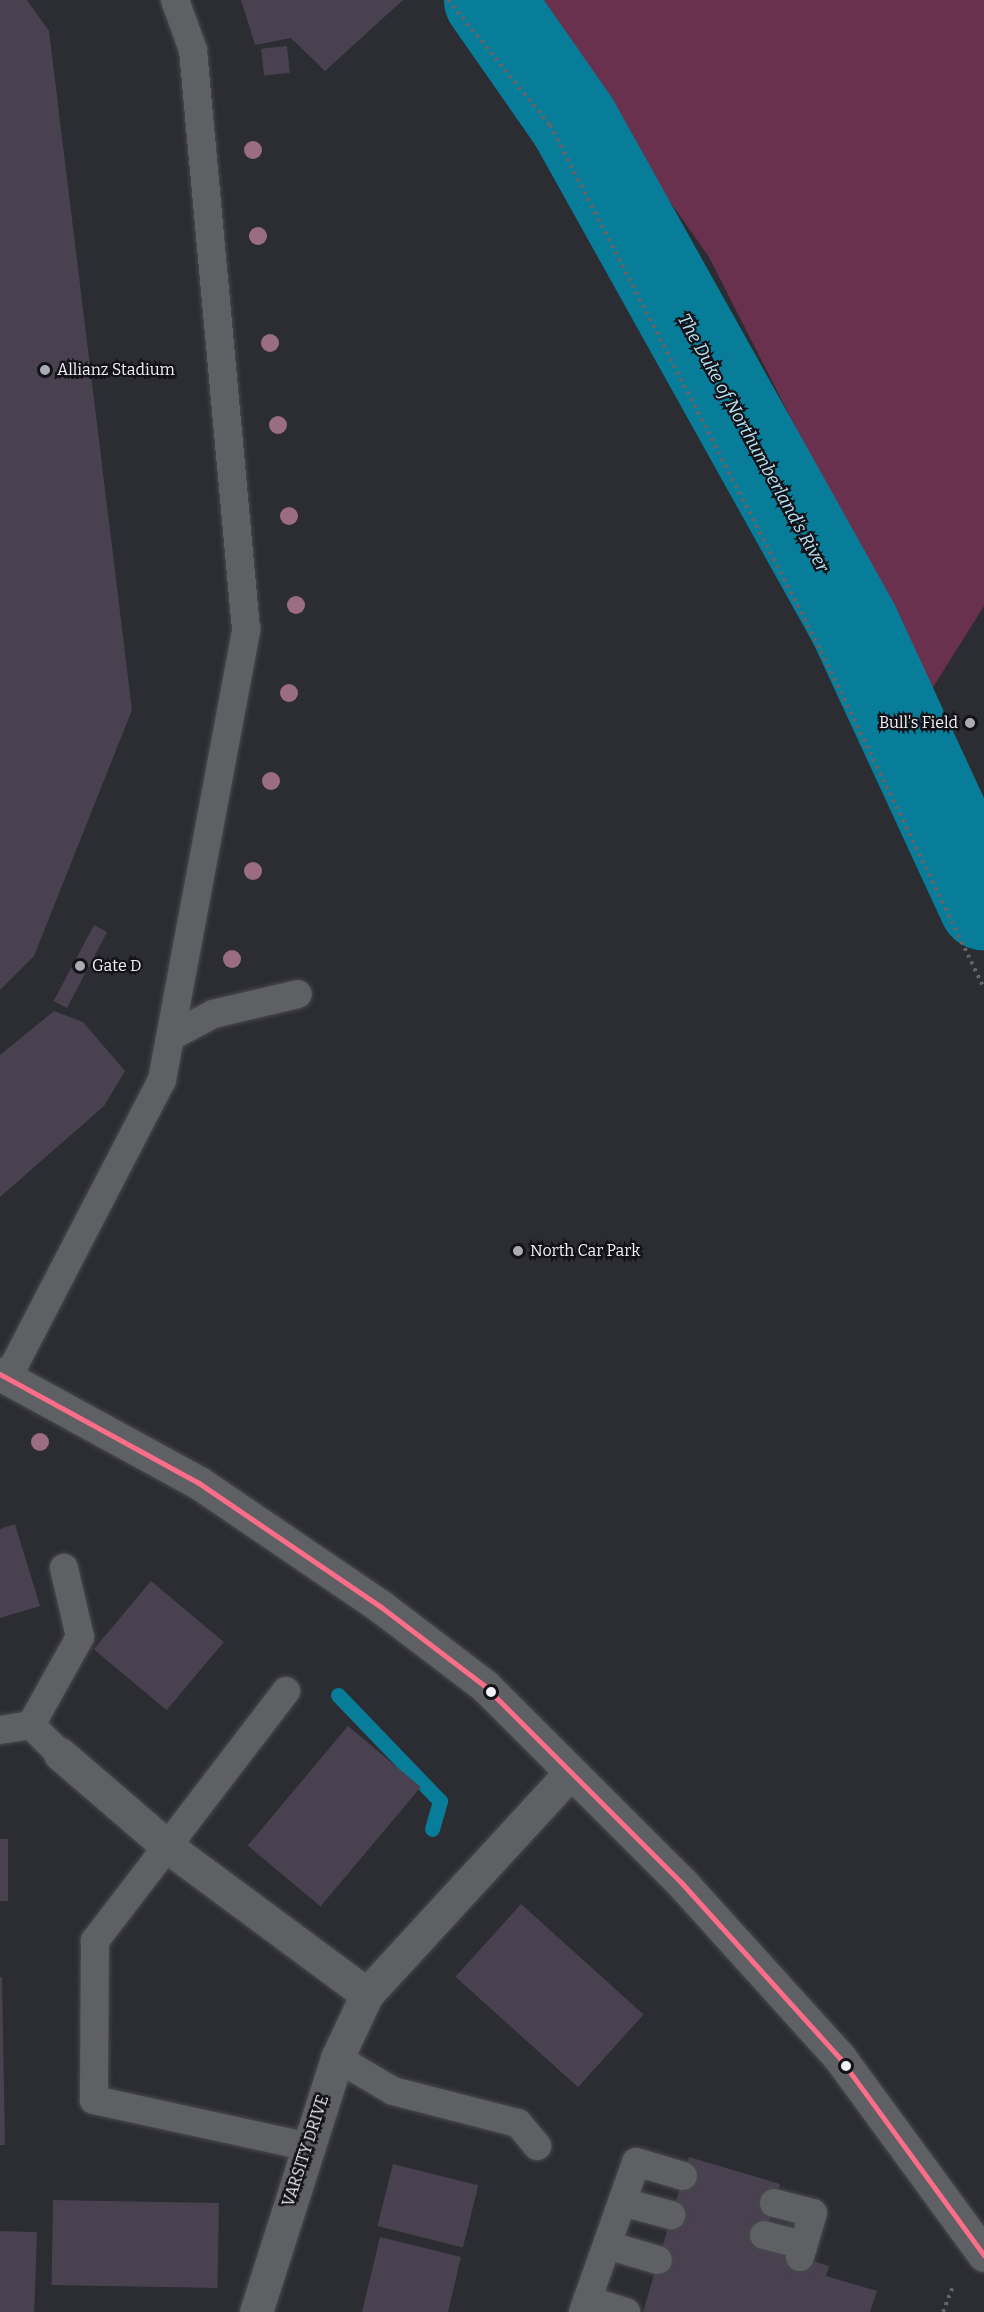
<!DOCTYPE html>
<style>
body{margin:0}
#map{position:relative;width:984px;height:2312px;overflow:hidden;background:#2c2c33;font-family:Bitter,serif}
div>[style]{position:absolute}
.green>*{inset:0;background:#6a314e}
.stream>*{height:15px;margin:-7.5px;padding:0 7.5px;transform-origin:7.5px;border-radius:7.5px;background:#087d99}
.river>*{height:90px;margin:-45px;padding:0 45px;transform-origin:45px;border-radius:45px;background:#087d99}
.building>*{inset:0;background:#49414f;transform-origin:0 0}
.path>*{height:4px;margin-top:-2px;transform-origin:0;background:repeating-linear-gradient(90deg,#636467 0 3px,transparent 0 7.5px)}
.roads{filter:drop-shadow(0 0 2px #48484e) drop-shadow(0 0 2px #48484e)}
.service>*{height:28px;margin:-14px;padding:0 14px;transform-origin:14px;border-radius:14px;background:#5e6063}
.minor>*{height:33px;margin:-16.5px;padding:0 16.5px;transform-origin:16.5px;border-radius:16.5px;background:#5e6063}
.tertiary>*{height:33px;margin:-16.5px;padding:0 16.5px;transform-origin:16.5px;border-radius:16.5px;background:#5e6063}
.bus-1>*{height:4.5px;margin:-2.25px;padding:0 2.25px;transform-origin:2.25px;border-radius:2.25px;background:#fb6d88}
.trees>*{width:18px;height:18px;margin:-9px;border-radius:50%;background:#9a6d84}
.dots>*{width:16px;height:16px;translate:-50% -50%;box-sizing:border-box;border:3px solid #131218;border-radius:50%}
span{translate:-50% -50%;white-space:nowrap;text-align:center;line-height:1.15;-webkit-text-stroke:4.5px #131218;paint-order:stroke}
.poi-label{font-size:16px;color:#f0f0f9}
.left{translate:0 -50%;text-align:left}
.right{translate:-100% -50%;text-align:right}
.street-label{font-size:16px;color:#f0f0f9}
.water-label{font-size:18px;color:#b5e4f4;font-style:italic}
</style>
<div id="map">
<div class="green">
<div style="clip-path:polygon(528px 0,984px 0,984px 606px,930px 692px,709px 257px)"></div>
</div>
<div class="stream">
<div style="left:338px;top:1695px;width:147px;rotate:46.1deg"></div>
<div style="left:440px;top:1801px;width:29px;rotate:106deg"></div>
</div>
<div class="river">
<div style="left:489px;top:0;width:149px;rotate:55.1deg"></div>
<div style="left:574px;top:122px;width:575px;rotate:60.85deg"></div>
<div style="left:854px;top:624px;width:310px;rotate:65.2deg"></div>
</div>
<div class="building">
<div style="clip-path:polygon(0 0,27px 0,49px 31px,132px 710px,34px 956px,0 990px)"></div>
<div style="clip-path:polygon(241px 0,403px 0,325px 71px,291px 38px,255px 45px)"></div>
<div style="left:287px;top:46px;width:27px;height:26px;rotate:84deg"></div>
<div style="left:94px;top:925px;width:15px;height:86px;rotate:28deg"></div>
<div style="clip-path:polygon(54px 1011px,83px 1022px,125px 1071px,104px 1106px,0 1197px,0 1055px)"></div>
<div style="clip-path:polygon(15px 1524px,40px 1606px,0 1618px,0 1529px)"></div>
<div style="left:151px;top:1581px;width:95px;height:89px;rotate:40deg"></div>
<div style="left:348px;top:1726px;width:95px;height:156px;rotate:40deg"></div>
<div style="left:0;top:1839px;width:8px;height:62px"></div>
<div style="left:521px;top:1904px;width:165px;height:98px;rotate:42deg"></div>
<div style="clip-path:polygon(0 1977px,2px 1977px,5px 2145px,0 2145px)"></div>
<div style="clip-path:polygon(689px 2157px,780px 2184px,762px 2246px,829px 2266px,826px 2276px,877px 2291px,870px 2312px,643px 2312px)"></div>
<div style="left:393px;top:2164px;width:88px;height:64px;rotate:14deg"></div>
<div style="left:53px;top:2200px;width:166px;height:85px;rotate:1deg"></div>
<div style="left:0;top:2231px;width:37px;height:81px;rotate:2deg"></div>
<div style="clip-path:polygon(380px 2237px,461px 2257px,448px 2312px,362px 2312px)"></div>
</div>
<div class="path">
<div style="left:448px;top:0;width:161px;rotate:50.8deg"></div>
<div style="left:550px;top:125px;width:592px;rotate:62.74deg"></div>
<div style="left:821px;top:651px;width:374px;rotate:64.2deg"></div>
<div style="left:943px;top:2312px;width:28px;rotate:-69deg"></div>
</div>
<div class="roads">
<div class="service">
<div style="left:172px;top:1036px;width:47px;rotate:-28.2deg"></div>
<div style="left:213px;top:1014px;width:87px;rotate:-13.2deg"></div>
<div style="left:8px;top:1377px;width:335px;rotate:-62.6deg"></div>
<div style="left:162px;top:1080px;width:459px;rotate:-79.4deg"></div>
<div style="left:246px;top:629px;width:581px;rotate:-95.23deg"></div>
<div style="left:193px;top:50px;width:53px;rotate:-109.8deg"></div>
<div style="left:286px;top:1691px;width:315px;rotate:127.4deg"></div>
<div style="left:95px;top:1941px;width:159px;rotate:90.4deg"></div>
<div style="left:94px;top:2100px;width:220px;rotate:12.3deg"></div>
<div style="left:31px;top:1725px;width:101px;rotate:-60.9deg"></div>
<div style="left:80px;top:1637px;width:71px;rotate:-103.1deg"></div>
<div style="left:0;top:1730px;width:31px;rotate:-9deg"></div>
<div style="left:31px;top:1725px;width:41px;rotate:45deg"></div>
<div style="left:337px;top:2058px;width:65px;rotate:30.5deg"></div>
<div style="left:393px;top:2091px;width:129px;rotate:14.4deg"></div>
<div style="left:518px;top:2123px;width:30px;rotate:50deg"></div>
<div style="left:622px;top:2202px;width:51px;rotate:14.9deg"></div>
<div style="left:774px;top:2203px;width:40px;rotate:14.4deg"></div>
<div style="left:813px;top:2213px;width:46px;rotate:106.5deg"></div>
<div style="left:764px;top:2235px;width:40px;rotate:14.4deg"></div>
<div style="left:607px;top:2245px;width:53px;rotate:16.4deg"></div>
<div style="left:587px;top:2300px;width:41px;rotate:17.1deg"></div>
<div style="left:583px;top:2312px;width:159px;rotate:-70.5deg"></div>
<div style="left:636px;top:2162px;width:49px;rotate:16.6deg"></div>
</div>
<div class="minor">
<div style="left:60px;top:1754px;width:143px;rotate:40.7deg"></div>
<div style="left:168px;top:1847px;width:247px;rotate:36.5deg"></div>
<div style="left:367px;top:1994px;width:301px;rotate:-47.4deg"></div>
<div style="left:256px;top:2312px;width:267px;rotate:-72.3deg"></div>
<div style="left:337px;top:2058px;width:71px;rotate:-64.9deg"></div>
</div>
<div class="tertiary">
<div style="left:0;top:1374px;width:227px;rotate:28.7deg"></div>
<div style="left:199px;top:1483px;width:219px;rotate:34.2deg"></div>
<div style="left:380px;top:1606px;width:132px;rotate:37.3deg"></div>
<div style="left:485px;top:1686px;width:279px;rotate:45deg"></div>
<div style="left:682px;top:1883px;width:236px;rotate:47.9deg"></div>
<div style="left:840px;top:2058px;width:244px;rotate:53.8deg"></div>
</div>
</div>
<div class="bus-1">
<div style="left:0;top:1374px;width:227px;rotate:28.7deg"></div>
<div style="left:199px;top:1483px;width:219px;rotate:34.2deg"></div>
<div style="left:380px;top:1606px;width:132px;rotate:37.3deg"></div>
<div style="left:485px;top:1686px;width:279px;rotate:45deg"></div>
<div style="left:682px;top:1883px;width:236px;rotate:47.9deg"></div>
<div style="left:840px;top:2058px;width:244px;rotate:53.8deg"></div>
</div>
<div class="trees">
<div style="left:253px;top:150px"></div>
<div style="left:258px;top:236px"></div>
<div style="left:270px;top:343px"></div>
<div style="left:278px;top:425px"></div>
<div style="left:289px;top:516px"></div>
<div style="left:296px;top:605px"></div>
<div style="left:289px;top:693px"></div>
<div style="left:271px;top:781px"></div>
<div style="left:253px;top:871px"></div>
<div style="left:232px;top:959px"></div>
<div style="left:40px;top:1442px"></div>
</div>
<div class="dots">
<div style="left:45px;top:370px;background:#ababb4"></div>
<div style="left:970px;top:723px;background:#ababb4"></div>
<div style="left:80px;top:966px;background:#ababb4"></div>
<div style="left:518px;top:1251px;background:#ababb4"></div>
<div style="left:491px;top:1692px;background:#f0f0f9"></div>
<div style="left:846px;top:2066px;background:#f0f0f9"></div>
</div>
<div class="poi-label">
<span class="left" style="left:57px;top:370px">Allianz Stadium</span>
<span class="right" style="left:958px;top:723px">Bull's Field</span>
<span class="left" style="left:92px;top:966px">Gate D</span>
<span class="left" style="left:530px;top:1251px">North Car Park</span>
</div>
<div class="street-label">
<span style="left:306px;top:2151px;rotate:-72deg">VARSITY DRIVE</span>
</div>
<div class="water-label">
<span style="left:753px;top:443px;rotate:61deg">The Duke of Northumberland's River</span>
</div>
</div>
